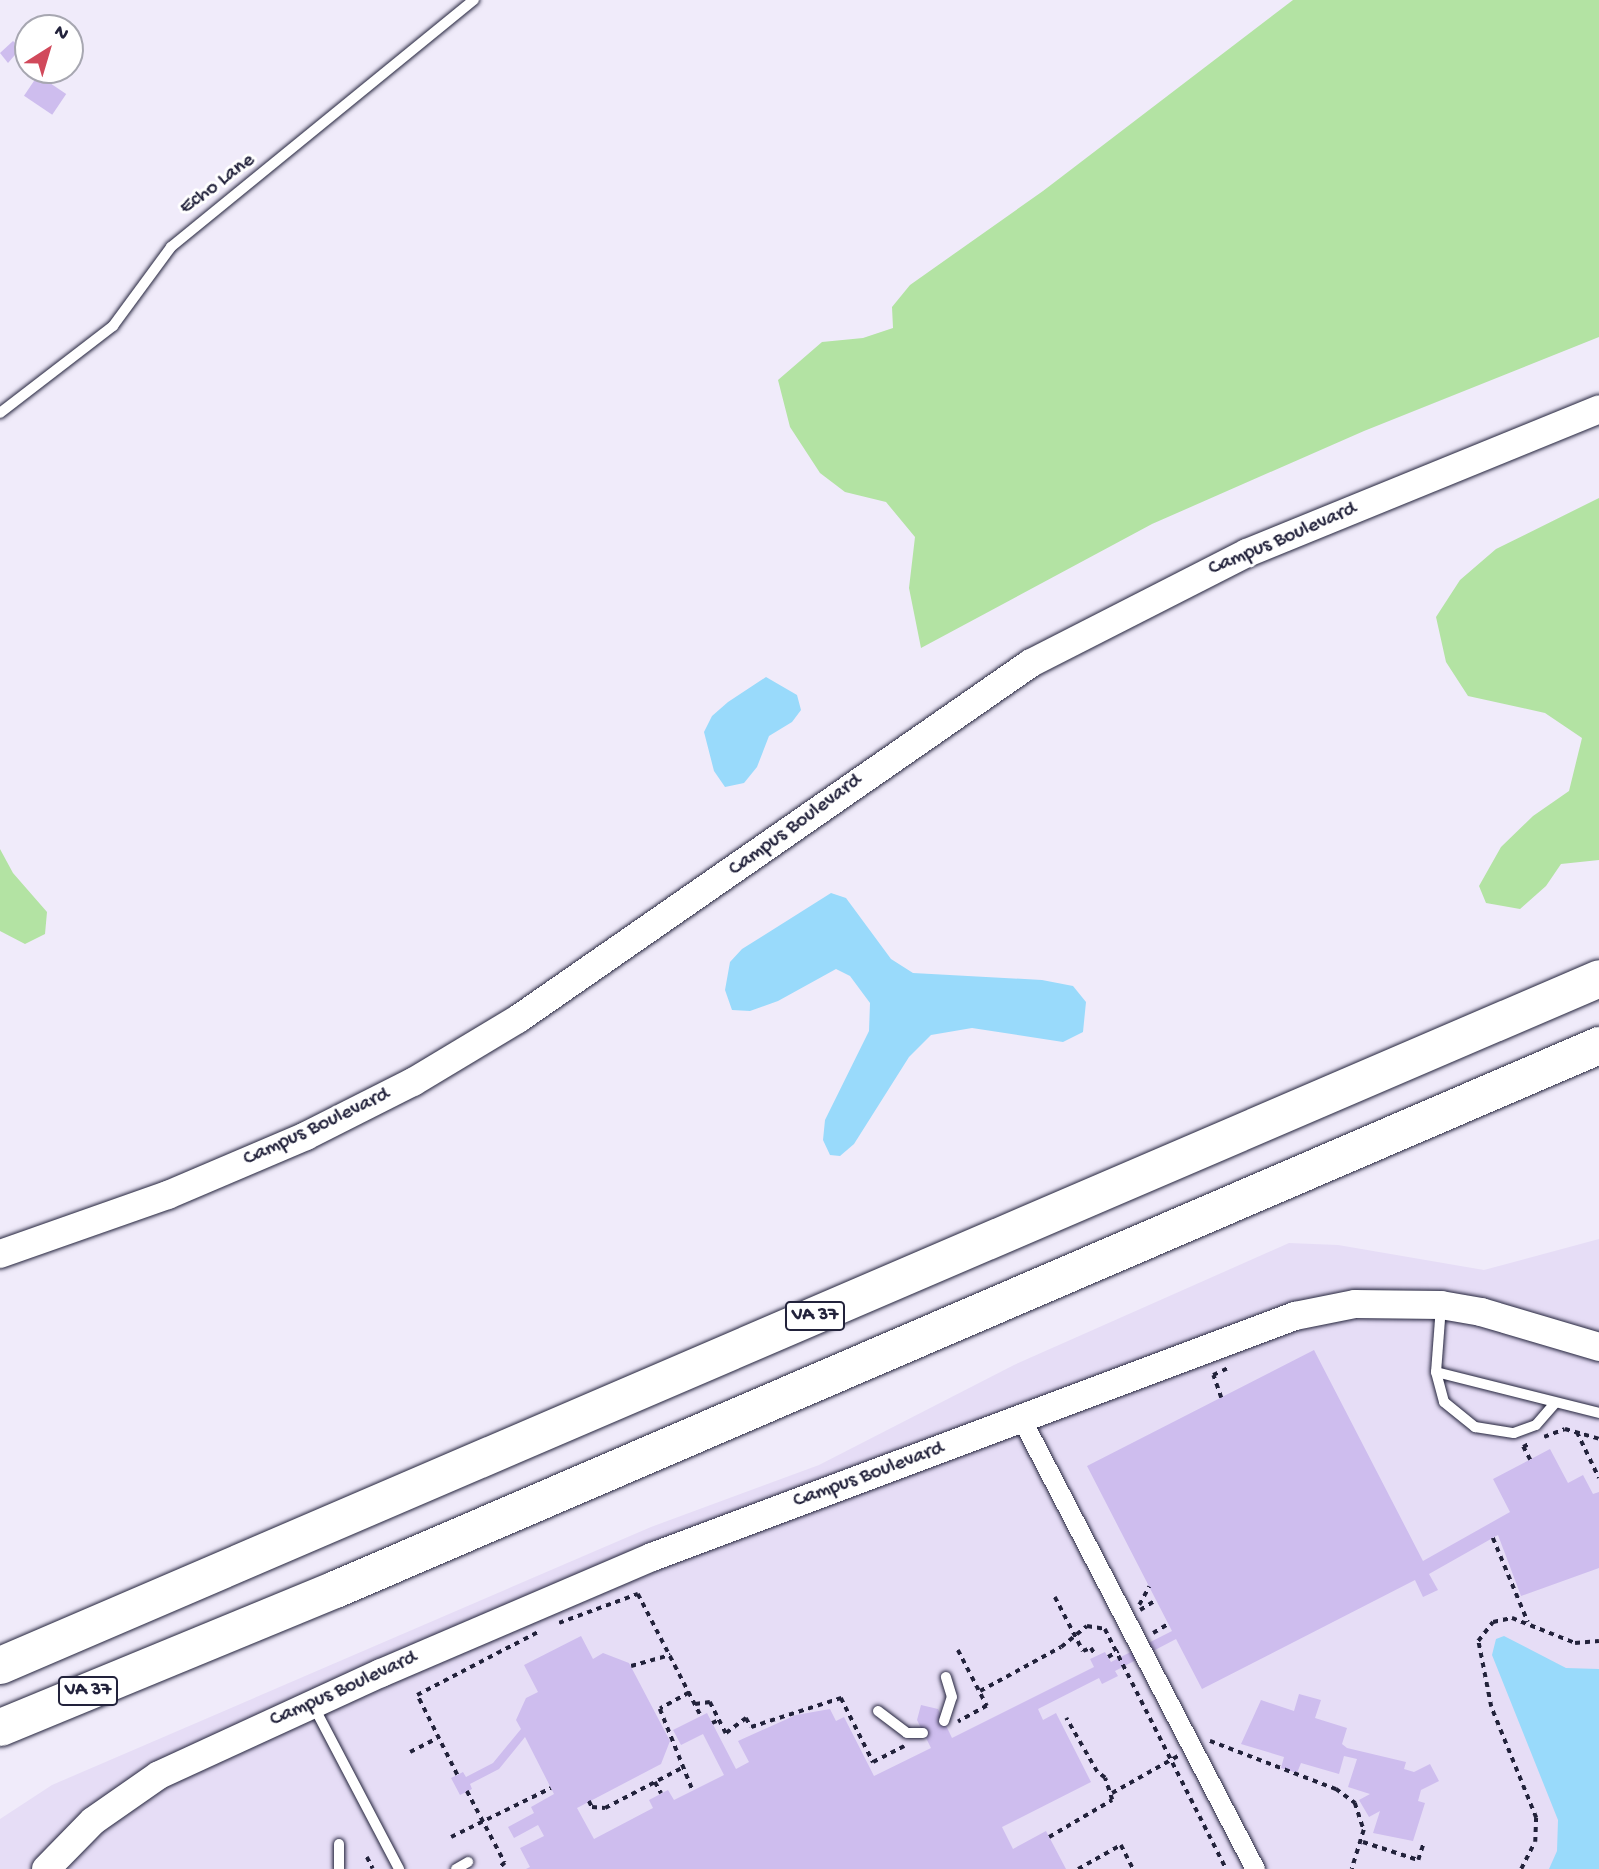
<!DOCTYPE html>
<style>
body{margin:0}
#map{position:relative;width:1599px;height:1869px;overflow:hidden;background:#f0ebfa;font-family:"Gochi Hand",sans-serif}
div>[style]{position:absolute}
.built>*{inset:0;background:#e6ddf6}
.green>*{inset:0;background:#b3e3a3}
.water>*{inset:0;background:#99dafb}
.building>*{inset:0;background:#cebdee;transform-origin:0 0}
.path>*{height:3.5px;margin-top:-1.75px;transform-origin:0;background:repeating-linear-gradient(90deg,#22223b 0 5px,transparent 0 10px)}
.roads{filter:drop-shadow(0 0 2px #22223b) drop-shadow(0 0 2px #22223b)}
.lane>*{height:10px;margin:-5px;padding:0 5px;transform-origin:5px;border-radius:5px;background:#fff}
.street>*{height:19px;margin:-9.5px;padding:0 9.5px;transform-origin:9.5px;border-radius:9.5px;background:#fff}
.secondary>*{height:28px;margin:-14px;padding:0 14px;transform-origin:14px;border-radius:14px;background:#fff}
.highway>*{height:37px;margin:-18.5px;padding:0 18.5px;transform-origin:18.5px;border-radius:18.5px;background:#fff}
span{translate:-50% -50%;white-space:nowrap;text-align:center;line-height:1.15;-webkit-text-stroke:6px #fff;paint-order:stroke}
.shield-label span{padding:2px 5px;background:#fff;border:2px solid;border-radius:5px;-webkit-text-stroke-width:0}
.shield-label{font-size:19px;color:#22223b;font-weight:700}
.street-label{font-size:21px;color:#22223b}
.north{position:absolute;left:14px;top:14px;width:70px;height:70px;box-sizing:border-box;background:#fff;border:2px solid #a7a7b1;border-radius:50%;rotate:37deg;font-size:19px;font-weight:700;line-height:28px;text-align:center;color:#22223b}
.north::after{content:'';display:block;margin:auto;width:24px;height:32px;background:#d1495b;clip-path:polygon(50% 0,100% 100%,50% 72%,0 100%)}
</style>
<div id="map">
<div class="built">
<div style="clip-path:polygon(1599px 1239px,1599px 1869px,0 1869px,0 1819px,52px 1785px,651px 1527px,819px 1465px,1014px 1365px,1289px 1243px,1338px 1245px,1484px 1270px)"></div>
</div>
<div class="green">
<div style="clip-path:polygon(1293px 0,1599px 0,1599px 337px,1364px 431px,1152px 524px,921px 648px,909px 588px,915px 537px,886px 502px,845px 492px,820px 473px,790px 427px,778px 380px,822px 342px,863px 338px,893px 328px,892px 307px,910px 285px,1043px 191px)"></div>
<div style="clip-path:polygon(1599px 498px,1599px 860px,1561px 864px,1546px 886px,1520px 909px,1486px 903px,1479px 886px,1501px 847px,1533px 816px,1569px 791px,1582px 738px,1545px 713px,1468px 696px,1446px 662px,1436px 617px,1460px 580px,1496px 549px)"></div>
<div style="clip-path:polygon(0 849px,13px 873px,47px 912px,45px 934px,25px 944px,0 931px)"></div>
</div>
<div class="water">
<div style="clip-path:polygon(766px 677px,797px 695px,801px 710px,792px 722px,769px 736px,757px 767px,744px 783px,725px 787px,714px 771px,704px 732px,712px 716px,728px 702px)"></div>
<div style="clip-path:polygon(831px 893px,846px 898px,891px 959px,913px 973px,1042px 980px,1073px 986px,1086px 1002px,1083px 1032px,1063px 1042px,972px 1028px,931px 1035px,909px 1057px,854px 1144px,840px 1156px,830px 1155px,823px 1140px,825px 1120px,869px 1031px,870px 1003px,850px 976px,836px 969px,778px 1001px,750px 1011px,732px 1010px,725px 990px,730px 962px,742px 949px)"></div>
<div style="clip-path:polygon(1504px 1636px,1566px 1668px,1599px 1669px,1599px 1869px,1549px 1869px,1557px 1851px,1558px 1820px,1492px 1655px,1496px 1639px)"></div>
</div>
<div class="building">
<div style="clip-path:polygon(13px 41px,21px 48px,8px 63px,0 53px)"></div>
<div style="left:38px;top:75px;width:34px;height:25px;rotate:34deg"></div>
<div style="clip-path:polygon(1314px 1350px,1423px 1561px,1510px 1512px,1493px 1479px,1550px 1449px,1568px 1483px,1583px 1475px,1593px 1494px,1599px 1492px,1599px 1568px,1521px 1596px,1498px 1535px,1429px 1574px,1438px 1590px,1423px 1597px,1415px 1580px,1202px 1689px,1176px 1639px,1115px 1671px,1118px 1676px,1102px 1684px,1099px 1678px,1038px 1709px,1043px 1720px,1056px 1713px,1091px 1782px,1002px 1827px,1013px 1849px,1046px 1831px,1066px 1869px,526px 1869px,530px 1867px,520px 1848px,544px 1836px,538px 1825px,514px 1838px,508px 1827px,534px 1813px,531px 1807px,554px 1794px,525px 1737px,499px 1769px,470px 1784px,472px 1789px,460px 1795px,451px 1778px,463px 1772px,466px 1777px,493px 1763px,521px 1729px,516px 1720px,526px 1698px,538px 1692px,524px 1665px,581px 1636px,593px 1659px,603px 1653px,629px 1663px,670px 1741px,661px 1764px,577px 1808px,594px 1839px,653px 1808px,649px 1800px,668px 1790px,674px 1800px,724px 1775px,703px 1734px,681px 1745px,673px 1730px,707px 1713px,736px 1769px,749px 1762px,738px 1741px,796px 1715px,830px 1709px,836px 1721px,844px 1717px,874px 1776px,931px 1748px,917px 1720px,921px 1705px,938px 1709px,952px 1738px,1094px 1667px,1090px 1659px,1105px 1652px,1111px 1662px,1172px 1631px,1087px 1466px)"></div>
<div style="clip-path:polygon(1299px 1694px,1321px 1700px,1315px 1718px,1347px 1728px,1342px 1744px,1347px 1748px,1406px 1762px,1404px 1769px,1414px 1772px,1430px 1764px,1439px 1781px,1421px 1790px,1418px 1801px,1425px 1803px,1413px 1841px,1373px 1833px,1380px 1811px,1369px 1817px,1359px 1800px,1370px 1794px,1348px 1787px,1357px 1759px,1344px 1756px,1339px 1774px,1301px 1763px,1297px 1773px,1281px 1768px,1284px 1757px,1241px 1744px,1261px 1700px,1294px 1711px)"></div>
</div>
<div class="path">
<div style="left:1221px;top:1398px;width:24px;rotate:-109deg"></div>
<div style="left:1213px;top:1375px;width:19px;rotate:-25deg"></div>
<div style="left:1577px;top:1432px;width:51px;rotate:64.4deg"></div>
<div style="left:1544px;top:1437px;width:22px;rotate:-21deg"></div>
<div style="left:1565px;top:1429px;width:35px;rotate:16deg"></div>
<div style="left:1530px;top:1460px;width:15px;rotate:-118deg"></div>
<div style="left:1523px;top:1447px;width:9px;rotate:-27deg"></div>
<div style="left:1493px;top:1538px;width:91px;rotate:67.4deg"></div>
<div style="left:1055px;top:1597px;width:61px;rotate:62.6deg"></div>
<div style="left:1083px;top:1651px;width:9px;rotate:-21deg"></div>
<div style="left:1091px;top:1648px;width:9px;rotate:58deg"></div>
<div style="left:1139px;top:1605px;width:21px;rotate:-61deg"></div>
<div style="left:1140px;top:1610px;width:19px;rotate:-32deg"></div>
<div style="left:559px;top:1623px;width:84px;rotate:-20.2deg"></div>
<div style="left:638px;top:1594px;width:137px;rotate:62.7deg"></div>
<div style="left:1105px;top:1629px;width:269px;rotate:63.2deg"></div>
<div style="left:1153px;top:1633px;width:17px;rotate:-31deg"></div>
<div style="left:958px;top:1650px;width:63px;rotate:62.6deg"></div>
<div style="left:987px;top:1706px;width:33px;rotate:151deg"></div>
<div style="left:1108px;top:1657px;width:12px;rotate:-31deg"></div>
<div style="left:631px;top:1666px;width:41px;rotate:-15.8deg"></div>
<div style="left:980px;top:1691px;width:92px;rotate:-28.5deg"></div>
<div style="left:1061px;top:1647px;width:33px;rotate:-39deg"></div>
<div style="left:1087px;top:1626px;width:19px;rotate:9deg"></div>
<div style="left:689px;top:1693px;width:33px;rotate:151deg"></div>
<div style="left:660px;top:1709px;width:88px;rotate:68.1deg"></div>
<div style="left:695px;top:1704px;width:15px;rotate:-8deg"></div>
<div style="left:710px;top:1702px;width:35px;rotate:63deg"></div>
<div style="left:726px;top:1733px;width:25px;rotate:-37deg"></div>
<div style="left:746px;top:1718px;width:10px;rotate:61deg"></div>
<div style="left:751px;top:1727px;width:95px;rotate:-17.9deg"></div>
<div style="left:841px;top:1698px;width:72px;rotate:63.4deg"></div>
<div style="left:873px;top:1762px;width:35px;rotate:-27deg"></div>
<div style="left:712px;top:1723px;width:8px;rotate:-23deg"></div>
<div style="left:1210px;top:1741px;width:135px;rotate:20.9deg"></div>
<div style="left:1336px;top:1789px;width:24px;rotate:36deg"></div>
<div style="left:1355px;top:1803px;width:28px;rotate:72deg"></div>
<div style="left:1364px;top:1830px;width:41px;rotate:107.1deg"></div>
<div style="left:410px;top:1752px;width:30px;rotate:-27deg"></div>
<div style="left:457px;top:1775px;width:89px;rotate:-116.6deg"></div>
<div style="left:417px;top:1695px;width:139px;rotate:-27.5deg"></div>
<div style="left:655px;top:1782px;width:13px;rotate:61deg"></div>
<div style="left:467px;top:1791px;width:81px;rotate:62.2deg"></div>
<div style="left:505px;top:1863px;width:9px;rotate:139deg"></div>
<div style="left:1112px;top:1793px;width:76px;rotate:-29.3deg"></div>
<div style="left:589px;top:1801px;width:7px;rotate:63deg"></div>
<div style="left:592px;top:1807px;width:13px;rotate:4deg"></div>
<div style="left:605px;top:1808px;width:87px;rotate:-27.5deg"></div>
<div style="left:451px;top:1837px;width:111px;rotate:-26.1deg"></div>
<div style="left:1049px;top:1837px;width:73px;rotate:-30.4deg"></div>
<div style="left:1112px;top:1800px;width:23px;rotate:-108deg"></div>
<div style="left:1105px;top:1778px;width:10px;rotate:-143deg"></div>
<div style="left:1097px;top:1772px;width:62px;rotate:-119.9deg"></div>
<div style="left:1363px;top:1842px;width:58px;rotate:18.1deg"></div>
<div style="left:1418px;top:1860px;width:16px;rotate:-72deg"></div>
<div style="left:367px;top:1857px;width:13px;rotate:63deg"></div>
<div style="left:1078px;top:1869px;width:49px;rotate:-29.2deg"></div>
<div style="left:1121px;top:1845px;width:27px;rotate:63deg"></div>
<div style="left:1521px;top:1869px;width:30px;rotate:-63deg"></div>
<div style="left:1535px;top:1842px;width:24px;rotate:-88deg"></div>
<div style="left:1536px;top:1818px;width:120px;rotate:-112.1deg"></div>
<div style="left:1491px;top:1707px;width:67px;rotate:-101.1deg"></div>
<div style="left:1478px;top:1641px;width:24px;rotate:-52deg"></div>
<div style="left:1493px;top:1622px;width:19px;rotate:-12deg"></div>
<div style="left:1512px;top:1618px;width:68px;rotate:21.6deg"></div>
<div style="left:1575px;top:1643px;width:24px;rotate:-5deg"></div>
</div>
<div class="roads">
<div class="lane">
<div style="left:0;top:413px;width:143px;rotate:-37.6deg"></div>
<div style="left:113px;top:326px;width:98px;rotate:-53.7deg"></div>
<div style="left:171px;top:247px;width:391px;rotate:-39.2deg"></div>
<div style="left:1441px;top:1306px;width:66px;rotate:94.3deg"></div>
<div style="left:1436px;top:1372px;width:168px;rotate:14.1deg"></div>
<div style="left:1436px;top:1372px;width:31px;rotate:75deg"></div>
<div style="left:1444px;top:1402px;width:40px;rotate:39deg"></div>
<div style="left:1475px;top:1427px;width:39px;rotate:9deg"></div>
<div style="left:1514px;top:1433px;width:23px;rotate:-20deg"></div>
<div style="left:1536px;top:1425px;width:28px;rotate:-49deg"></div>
<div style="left:314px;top:1707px;width:183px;rotate:62.3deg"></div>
<div style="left:878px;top:1711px;width:36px;rotate:37deg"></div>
<div style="left:907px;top:1733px;width:16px"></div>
<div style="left:944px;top:1721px;width:25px;rotate:-72deg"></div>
<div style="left:952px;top:1697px;width:21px;rotate:-107deg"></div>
<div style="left:339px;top:1869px;width:25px;rotate:-90deg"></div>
<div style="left:456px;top:1869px;width:14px;rotate:-30deg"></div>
</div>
<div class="street">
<div style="left:1022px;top:1420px;width:506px;rotate:62.57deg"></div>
</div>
<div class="secondary">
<div style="left:0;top:1254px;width:178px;rotate:-19.4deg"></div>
<div style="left:168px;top:1195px;width:150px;rotate:-23.1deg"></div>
<div style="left:306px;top:1136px;width:120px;rotate:-26.8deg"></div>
<div style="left:413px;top:1082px;width:122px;rotate:-31deg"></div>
<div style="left:518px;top:1019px;width:624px;rotate:-34.76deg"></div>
<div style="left:1031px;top:663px;width:242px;rotate:-27deg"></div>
<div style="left:1247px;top:553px;width:380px;rotate:-22.2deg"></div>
<div style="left:46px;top:1869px;width:67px;rotate:-45.6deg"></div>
<div style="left:93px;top:1821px;width:80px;rotate:-34.9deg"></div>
<div style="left:159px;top:1775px;width:244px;rotate:-24.7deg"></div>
<div style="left:381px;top:1673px;width:295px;rotate:-23.2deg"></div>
<div style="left:652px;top:1557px;width:687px;rotate:-20.55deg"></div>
<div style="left:1295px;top:1316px;width:61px;rotate:-11.3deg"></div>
<div style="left:1355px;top:1304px;width:86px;rotate:0.7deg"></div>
<div style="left:1441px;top:1305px;width:41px;rotate:9.9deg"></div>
<div style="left:1481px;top:1312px;width:123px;rotate:16.5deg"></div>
</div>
<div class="highway">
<div style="left:0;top:1665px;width:1740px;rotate:-23.25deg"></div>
<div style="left:0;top:1727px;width:362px;rotate:-22.4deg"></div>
<div style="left:335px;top:1589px;width:1376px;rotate:-23.29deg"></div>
</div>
</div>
<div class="shield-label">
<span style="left:815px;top:1316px">VA 37</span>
<span style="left:88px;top:1691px">VA 37</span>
</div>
<div class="street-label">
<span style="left:218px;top:185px;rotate:-37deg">Echo Lane</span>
<span style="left:1283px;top:540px;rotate:-23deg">Campus Boulevard</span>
<span style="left:796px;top:826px;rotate:-36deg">Campus Boulevard</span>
<span style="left:317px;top:1128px;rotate:-25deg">Campus Boulevard</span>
<span style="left:869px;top:1476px;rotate:-20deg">Campus Boulevard</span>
<span style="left:344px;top:1690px;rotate:-24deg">Campus Boulevard</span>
</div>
<div class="north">N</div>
</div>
